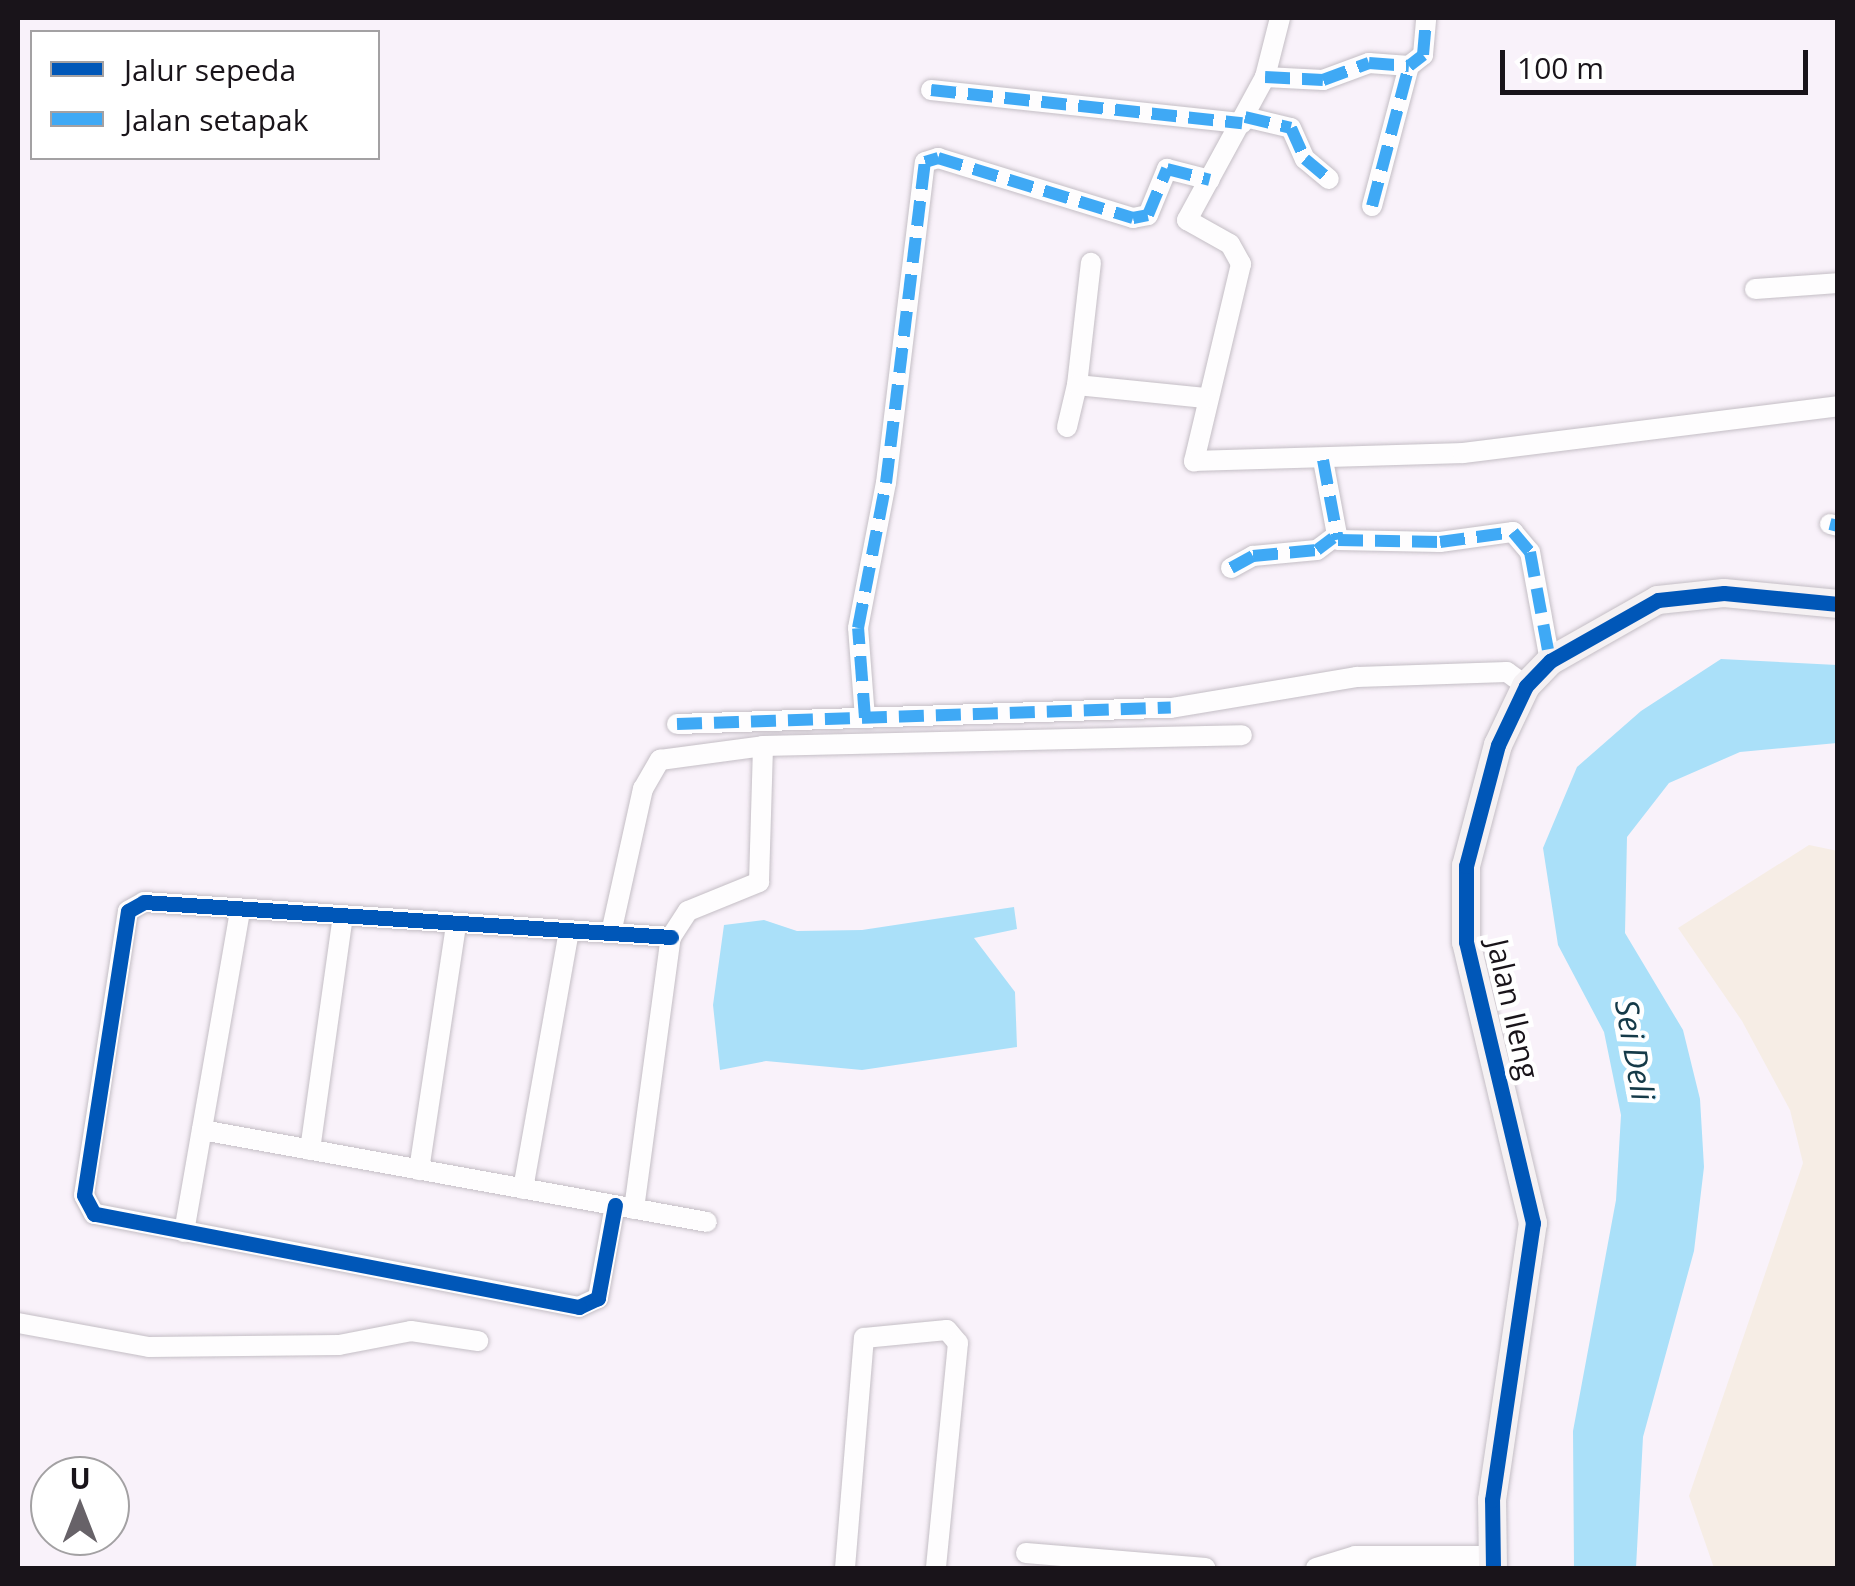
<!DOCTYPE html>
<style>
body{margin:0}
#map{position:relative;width:1855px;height:1586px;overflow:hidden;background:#f9f2fa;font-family:"Open Sans",sans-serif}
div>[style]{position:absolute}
.industrial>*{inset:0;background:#f6ede5}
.water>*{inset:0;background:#aae0f9}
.roads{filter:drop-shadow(0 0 2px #c4bec5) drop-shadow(0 0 2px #c4bec5)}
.street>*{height:20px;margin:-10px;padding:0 10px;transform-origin:10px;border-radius:10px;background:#fefdfe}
.secondary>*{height:28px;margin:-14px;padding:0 14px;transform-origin:14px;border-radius:14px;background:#f5f1f3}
.quiet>*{height:12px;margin-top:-6px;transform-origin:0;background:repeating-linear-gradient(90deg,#3fa9f5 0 25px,transparent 0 37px)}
.cycleway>*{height:15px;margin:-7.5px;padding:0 7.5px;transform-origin:7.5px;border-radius:7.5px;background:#0057b8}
span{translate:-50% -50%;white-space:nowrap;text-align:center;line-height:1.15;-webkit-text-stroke:9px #fff;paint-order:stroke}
.street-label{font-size:30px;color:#19141a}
.water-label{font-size:32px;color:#153a48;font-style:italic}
.frame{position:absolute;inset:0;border:20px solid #19141a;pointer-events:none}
.legend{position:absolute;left:30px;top:30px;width:350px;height:130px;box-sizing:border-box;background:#fff;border:2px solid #a3a1a3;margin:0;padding:12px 18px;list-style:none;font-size:30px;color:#19141a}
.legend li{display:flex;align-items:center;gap:20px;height:50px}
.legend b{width:50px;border:2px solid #a3a1a3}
.north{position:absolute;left:30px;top:1456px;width:100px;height:100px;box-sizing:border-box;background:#fff;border:2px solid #a3a1a3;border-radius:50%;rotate:0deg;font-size:28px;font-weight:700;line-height:40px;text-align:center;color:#19141a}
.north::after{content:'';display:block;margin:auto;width:35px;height:45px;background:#676268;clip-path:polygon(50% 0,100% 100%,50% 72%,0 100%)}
.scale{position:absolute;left:1500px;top:50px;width:308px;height:45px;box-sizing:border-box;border:5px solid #19141a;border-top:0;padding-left:12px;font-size:30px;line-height:35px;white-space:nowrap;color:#19141a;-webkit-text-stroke:8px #fff;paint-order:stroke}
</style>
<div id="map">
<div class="industrial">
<div style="clip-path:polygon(1809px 845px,1838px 851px,1837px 1568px,1714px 1568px,1689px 1496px,1803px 1163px,1790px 1110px,1742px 1021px,1678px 928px)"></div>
</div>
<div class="water">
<div style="clip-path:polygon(1721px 659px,1837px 665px,1837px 743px,1740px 752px,1669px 783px,1627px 837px,1625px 933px,1683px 1030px,1700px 1099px,1704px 1167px,1694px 1251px,1643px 1437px,1636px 1568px,1574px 1568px,1573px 1431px,1616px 1200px,1621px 1115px,1604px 1032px,1558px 945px,1543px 848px,1577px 767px,1641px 711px)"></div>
<div style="clip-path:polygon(1014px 907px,1017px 929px,974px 938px,1015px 992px,1017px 1047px,862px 1070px,766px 1061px,720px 1070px,713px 1005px,724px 925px,764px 920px,797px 931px,862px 930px)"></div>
</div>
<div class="roads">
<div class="street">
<div style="left:1280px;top:18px;width:61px;rotate:104.3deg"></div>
<div style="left:1265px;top:77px;width:163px;rotate:118.6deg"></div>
<div style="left:1187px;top:220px;width:49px;rotate:29.2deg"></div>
<div style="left:1230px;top:244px;width:23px;rotate:61deg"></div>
<div style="left:1241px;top:264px;width:203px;rotate:103.4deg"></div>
<div style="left:1194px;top:461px;width:269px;rotate:-1.7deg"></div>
<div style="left:1463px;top:453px;width:378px;rotate:-7.1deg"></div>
<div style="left:1265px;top:77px;width:58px;rotate:3deg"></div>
<div style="left:1323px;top:80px;width:49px;rotate:-20.3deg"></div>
<div style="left:1369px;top:63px;width:40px;rotate:4.3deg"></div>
<div style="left:931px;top:90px;width:313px;rotate:6.1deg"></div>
<div style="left:1245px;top:117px;width:47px;rotate:13.4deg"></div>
<div style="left:1291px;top:128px;width:34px;rotate:66deg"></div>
<div style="left:1305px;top:159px;width:31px;rotate:40deg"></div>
<div style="left:1372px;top:206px;width:145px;rotate:-75.2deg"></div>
<div style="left:1409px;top:66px;width:18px;rotate:-38deg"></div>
<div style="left:1423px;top:55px;width:37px;rotate:-85deg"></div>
<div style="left:1755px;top:289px;width:83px;rotate:-4.1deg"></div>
<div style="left:1077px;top:385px;width:123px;rotate:-83.5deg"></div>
<div style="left:1067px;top:427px;width:43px;rotate:-76.6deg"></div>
<div style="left:1077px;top:385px;width:129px;rotate:5.8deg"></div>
<div style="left:1323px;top:460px;width:81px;rotate:79.4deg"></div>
<div style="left:1338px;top:540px;width:102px;rotate:1.1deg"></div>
<div style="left:1440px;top:542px;width:74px;rotate:-7.8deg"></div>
<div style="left:1513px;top:532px;width:26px;rotate:50deg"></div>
<div style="left:1530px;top:552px;width:111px;rotate:79.6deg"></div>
<div style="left:1830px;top:524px;width:8px;rotate:14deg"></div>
<div style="left:1231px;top:568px;width:25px;rotate:-29deg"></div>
<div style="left:1253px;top:556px;width:64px;rotate:-5.4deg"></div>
<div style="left:1317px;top:550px;width:20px;rotate:-37deg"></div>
<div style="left:865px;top:718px;width:90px;rotate:-94.4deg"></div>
<div style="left:858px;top:628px;width:148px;rotate:-79.1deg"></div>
<div style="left:886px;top:483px;width:323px;rotate:-83.1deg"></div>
<div style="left:925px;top:162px;width:14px;rotate:-17deg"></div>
<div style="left:938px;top:158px;width:204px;rotate:17.1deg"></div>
<div style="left:1133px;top:218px;width:15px;rotate:-11deg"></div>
<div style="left:1148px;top:215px;width:50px;rotate:-67.6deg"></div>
<div style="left:1167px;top:169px;width:44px;rotate:14.3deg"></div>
<div style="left:677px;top:724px;width:494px;rotate:-1.9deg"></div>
<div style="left:1171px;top:708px;width:189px;rotate:-9.5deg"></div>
<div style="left:1357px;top:677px;width:150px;rotate:-1.9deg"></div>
<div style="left:1507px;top:672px;width:24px;rotate:36deg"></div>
<div style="left:611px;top:933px;width:148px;rotate:-77.5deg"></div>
<div style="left:643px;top:789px;width:34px;rotate:-60deg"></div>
<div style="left:660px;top:760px;width:104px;rotate:-7.7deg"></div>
<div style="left:763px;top:746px;width:479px;rotate:-1.3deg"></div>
<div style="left:202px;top:1130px;width:513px;rotate:10.32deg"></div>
<div style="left:310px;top:1150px;width:236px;rotate:-82deg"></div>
<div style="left:419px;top:1170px;width:249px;rotate:-81.4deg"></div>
<div style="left:523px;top:1189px;width:262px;rotate:-79.9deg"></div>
<div style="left:615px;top:1205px;width:95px;rotate:100.4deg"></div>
<div style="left:598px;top:1298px;width:21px;rotate:155deg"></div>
<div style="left:579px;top:1307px;width:494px;rotate:-169.1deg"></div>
<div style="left:94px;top:1214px;width:21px;rotate:-118deg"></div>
<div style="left:84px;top:1195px;width:287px;rotate:-81.2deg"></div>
<div style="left:128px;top:911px;width:18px;rotate:-29deg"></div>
<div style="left:144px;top:902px;width:528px;rotate:3.8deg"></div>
<div style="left:634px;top:1209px;width:275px;rotate:-82.3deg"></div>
<div style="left:671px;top:937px;width:31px;rotate:-57deg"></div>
<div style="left:688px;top:911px;width:77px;rotate:-22.2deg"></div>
<div style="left:759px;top:882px;width:136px;rotate:-88.3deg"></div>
<div style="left:184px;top:1232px;width:327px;rotate:-80.1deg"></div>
<div style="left:18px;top:1323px;width:133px;rotate:10.4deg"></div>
<div style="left:149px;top:1347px;width:190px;rotate:-0.6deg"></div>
<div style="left:339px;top:1345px;width:73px;rotate:-11deg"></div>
<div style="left:411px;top:1331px;width:68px;rotate:8.5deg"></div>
<div style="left:1026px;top:1553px;width:180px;rotate:4.8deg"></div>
<div style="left:845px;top:1568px;width:231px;rotate:-85.3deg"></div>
<div style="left:864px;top:1338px;width:83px;rotate:-5.5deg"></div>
<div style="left:947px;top:1330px;width:17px;rotate:50deg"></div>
<div style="left:958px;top:1343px;width:226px;rotate:95.6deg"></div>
<div style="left:1316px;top:1568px;width:41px;rotate:-17.1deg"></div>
<div style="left:1355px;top:1556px;width:134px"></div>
</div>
<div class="secondary">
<div style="left:1493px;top:1568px;width:68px;rotate:-90.8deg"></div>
<div style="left:1492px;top:1500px;width:280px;rotate:-81.6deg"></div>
<div style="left:1533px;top:1223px;width:289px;rotate:-103.4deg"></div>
<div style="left:1466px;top:942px;width:76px;rotate:-90deg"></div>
<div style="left:1466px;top:866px;width:125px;rotate:-75.2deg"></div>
<div style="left:1498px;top:745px;width:65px;rotate:-64.6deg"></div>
<div style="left:1526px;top:686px;width:35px;rotate:-46deg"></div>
<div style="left:1550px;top:661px;width:124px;rotate:-29.5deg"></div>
<div style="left:1658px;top:600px;width:66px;rotate:-6.1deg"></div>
<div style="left:1724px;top:593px;width:115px;rotate:5.5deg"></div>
</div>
</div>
<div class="quiet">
<div style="left:1265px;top:77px;width:58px;rotate:3deg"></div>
<div style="left:1323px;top:80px;width:49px;rotate:-20.3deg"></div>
<div style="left:1369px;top:63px;width:40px;rotate:4.3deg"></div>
<div style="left:931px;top:90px;width:313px;rotate:6.1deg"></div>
<div style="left:1245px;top:117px;width:47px;rotate:13.4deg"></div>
<div style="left:1291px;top:128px;width:34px;rotate:66deg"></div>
<div style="left:1305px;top:159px;width:31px;rotate:40deg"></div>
<div style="left:1372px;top:206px;width:145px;rotate:-75.2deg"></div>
<div style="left:1409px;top:66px;width:18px;rotate:-38deg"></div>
<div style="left:1423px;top:55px;width:37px;rotate:-85deg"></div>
<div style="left:1323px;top:460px;width:81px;rotate:79.4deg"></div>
<div style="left:1338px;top:540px;width:102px;rotate:1.1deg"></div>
<div style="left:1440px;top:542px;width:74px;rotate:-7.8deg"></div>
<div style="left:1513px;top:532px;width:26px;rotate:50deg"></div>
<div style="left:1530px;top:552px;width:111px;rotate:79.6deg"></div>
<div style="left:1830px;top:524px;width:8px;rotate:14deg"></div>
<div style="left:1231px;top:568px;width:25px;rotate:-29deg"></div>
<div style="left:1253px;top:556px;width:64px;rotate:-5.4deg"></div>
<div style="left:1317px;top:550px;width:20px;rotate:-37deg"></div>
<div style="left:865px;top:718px;width:90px;rotate:-94.4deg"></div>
<div style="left:858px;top:628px;width:148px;rotate:-79.1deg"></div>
<div style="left:886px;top:483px;width:323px;rotate:-83.1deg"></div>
<div style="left:925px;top:162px;width:14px;rotate:-17deg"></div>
<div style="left:938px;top:158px;width:204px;rotate:17.1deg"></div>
<div style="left:1133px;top:218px;width:15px;rotate:-11deg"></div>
<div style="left:1148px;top:215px;width:50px;rotate:-67.6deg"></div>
<div style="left:1167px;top:169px;width:44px;rotate:14.3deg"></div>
<div style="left:677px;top:724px;width:494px;rotate:-1.9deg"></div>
</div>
<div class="cycleway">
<div style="left:615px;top:1205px;width:95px;rotate:100.4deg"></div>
<div style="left:598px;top:1298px;width:21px;rotate:155deg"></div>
<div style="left:579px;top:1307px;width:494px;rotate:-169.1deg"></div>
<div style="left:94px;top:1214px;width:21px;rotate:-118deg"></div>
<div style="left:84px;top:1195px;width:287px;rotate:-81.2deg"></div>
<div style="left:128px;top:911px;width:18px;rotate:-29deg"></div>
<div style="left:144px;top:902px;width:528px;rotate:3.8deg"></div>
<div style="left:1493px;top:1568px;width:68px;rotate:-90.8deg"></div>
<div style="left:1492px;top:1500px;width:280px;rotate:-81.6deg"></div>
<div style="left:1533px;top:1223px;width:289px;rotate:-103.4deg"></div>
<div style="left:1466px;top:942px;width:76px;rotate:-90deg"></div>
<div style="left:1466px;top:866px;width:125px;rotate:-75.2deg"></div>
<div style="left:1498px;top:745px;width:65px;rotate:-64.6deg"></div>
<div style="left:1526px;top:686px;width:35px;rotate:-46deg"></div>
<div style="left:1550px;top:661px;width:124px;rotate:-29.5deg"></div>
<div style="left:1658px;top:600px;width:66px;rotate:-6.1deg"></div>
<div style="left:1724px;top:593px;width:115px;rotate:5.5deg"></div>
</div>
<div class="street-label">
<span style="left:1513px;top:1009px;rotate:77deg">Jalan Ileng</span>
</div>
<div class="water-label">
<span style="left:1635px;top:1050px;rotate:80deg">Sei Deli</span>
</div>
<div class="frame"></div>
<ul class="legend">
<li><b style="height:12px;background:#0057b8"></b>Jalur sepeda</li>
<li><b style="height:12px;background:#3fa9f5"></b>Jalan setapak</li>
</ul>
<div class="north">U</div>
<div class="scale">100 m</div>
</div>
